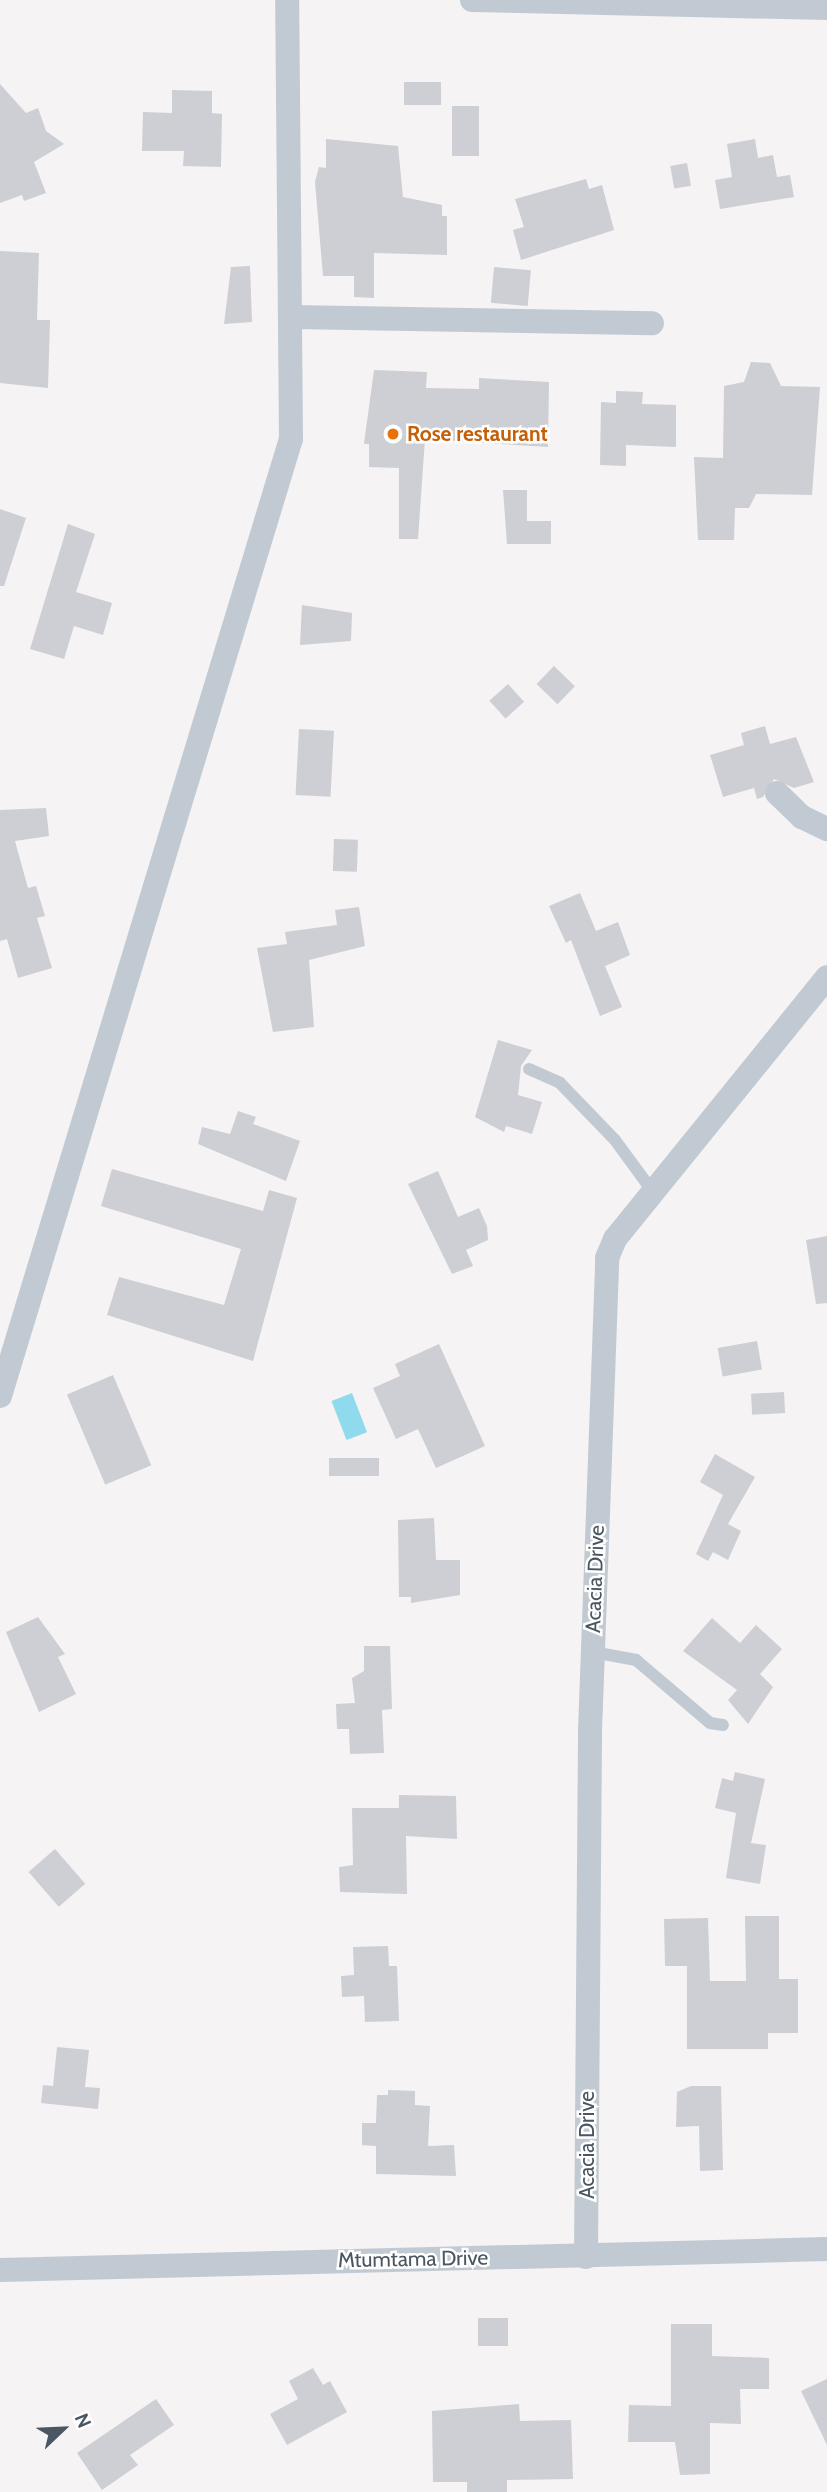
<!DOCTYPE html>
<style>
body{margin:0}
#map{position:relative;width:827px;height:2492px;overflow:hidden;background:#f5f3f3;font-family:Cabin,sans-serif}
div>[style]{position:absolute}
.water>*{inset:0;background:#90daee;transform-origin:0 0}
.building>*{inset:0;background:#cdcfd5;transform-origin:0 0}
.service>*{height:12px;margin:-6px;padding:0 6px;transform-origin:6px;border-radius:6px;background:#c1cad2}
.minor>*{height:24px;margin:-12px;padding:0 12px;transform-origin:12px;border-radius:12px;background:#c1cad2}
.dots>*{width:19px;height:19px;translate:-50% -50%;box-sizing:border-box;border:4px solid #fff;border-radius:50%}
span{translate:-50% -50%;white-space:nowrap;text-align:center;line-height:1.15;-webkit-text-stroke:5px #fff;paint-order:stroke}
.food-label{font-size:21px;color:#c56008;font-weight:700}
.left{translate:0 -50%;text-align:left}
.street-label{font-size:21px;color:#4a5661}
.north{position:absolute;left:28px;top:2394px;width:70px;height:70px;-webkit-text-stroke:5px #fff;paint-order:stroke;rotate:67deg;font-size:19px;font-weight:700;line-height:28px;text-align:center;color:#4a5661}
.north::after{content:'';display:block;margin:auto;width:24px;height:32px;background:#4a5661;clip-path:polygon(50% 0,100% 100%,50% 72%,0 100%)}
</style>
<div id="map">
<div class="water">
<div style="left:352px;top:1393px;width:42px;height:22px;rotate:69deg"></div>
</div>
<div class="building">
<div style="left:404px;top:82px;width:37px;height:23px"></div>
<div style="clip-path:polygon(0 84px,26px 113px,38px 108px,46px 131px,64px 144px,34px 162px,46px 193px,24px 201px,22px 195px,0 203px)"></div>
<div style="clip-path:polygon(172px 90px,212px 91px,212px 113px,222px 114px,221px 167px,183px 166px,184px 151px,142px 151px,143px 112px,172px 113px)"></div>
<div style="left:452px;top:106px;width:27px;height:50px"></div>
<div style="clip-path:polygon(326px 139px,398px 146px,403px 197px,442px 205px,442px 216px,447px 216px,447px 255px,374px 253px,374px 298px,354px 297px,354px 276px,323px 276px,315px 182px,319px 167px,326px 168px)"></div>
<div style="clip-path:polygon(755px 139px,758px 158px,773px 155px,777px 177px,790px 175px,794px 197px,720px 209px,715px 180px,732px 177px,727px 144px)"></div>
<div style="left:687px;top:163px;width:23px;height:17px;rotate:80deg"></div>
<div style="clip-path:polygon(586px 179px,589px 189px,602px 185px,614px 230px,521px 260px,513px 230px,524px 227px,515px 199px)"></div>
<div style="clip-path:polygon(0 251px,39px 253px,37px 320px,50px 320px,48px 388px,0 383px)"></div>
<div style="clip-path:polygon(250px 266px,252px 322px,224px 324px,231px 267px)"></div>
<div style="left:494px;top:267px;width:37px;height:36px;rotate:5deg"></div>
<div style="clip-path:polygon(751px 362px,770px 363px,781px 386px,820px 387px,812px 495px,756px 494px,749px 508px,735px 508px,734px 540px,698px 540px,694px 457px,723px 458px,724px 386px,744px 382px)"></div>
<div style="clip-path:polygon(374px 370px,427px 372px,426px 388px,479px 389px,479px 378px,549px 382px,548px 447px,425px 439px,418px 539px,399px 539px,399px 468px,369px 467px,369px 444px,364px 444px)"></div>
<div style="clip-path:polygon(616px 391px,643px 392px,642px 404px,676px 405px,676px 447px,626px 445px,626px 466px,600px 465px,601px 402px,616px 403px)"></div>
<div style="clip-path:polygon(503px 490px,527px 490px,527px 521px,551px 521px,551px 544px,507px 544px)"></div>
<div style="clip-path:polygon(0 509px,26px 518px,4px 586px,0 586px)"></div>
<div style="clip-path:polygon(68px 524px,95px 534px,76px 592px,112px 603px,103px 635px,74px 626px,64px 659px,30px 649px)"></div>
<div style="clip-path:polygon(302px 605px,352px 613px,351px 641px,300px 645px)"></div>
<div style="left:554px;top:666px;width:29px;height:25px;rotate:44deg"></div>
<div style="left:508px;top:684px;width:24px;height:25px;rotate:48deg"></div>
<div style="clip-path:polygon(765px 726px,770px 744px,796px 737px,814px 782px,794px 788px,774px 779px,763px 797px,757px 799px,754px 788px,723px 797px,710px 755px,744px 745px,741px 733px)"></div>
<div style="left:299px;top:729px;width:35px;height:66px;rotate:3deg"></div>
<div style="clip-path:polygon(46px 808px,49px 836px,15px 841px,28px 888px,36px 886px,45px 916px,37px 918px,52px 968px,18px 978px,7px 939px,0 941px,0 810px)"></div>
<div style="left:334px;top:839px;width:24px;height:32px;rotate:2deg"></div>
<div style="clip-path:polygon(580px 893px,596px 931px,618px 922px,630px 955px,605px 966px,622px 1007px,600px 1016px,571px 940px,566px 943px,549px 906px)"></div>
<div style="clip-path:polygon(359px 907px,365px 946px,309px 960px,314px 1027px,273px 1032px,257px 948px,287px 944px,285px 932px,337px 925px,335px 910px)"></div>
<div style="clip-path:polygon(498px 1040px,532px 1050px,521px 1066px,518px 1095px,542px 1102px,532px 1134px,506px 1126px,504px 1132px,475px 1117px)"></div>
<div style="clip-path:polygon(238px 1111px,256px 1117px,253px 1124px,300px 1141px,286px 1181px,198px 1144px,202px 1127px,230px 1134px)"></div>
<div style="clip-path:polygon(112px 1169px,263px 1211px,269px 1190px,297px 1198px,253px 1361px,107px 1315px,119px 1277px,224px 1305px,241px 1249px,101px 1206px)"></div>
<div style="clip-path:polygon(438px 1171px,458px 1217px,479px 1208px,487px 1226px,488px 1240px,466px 1250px,473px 1266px,452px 1274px,408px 1184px)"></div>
<div style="clip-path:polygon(827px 1236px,827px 1303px,816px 1304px,806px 1240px)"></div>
<div style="left:757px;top:1341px;width:29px;height:40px;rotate:80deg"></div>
<div style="clip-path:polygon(439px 1344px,485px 1446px,436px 1468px,418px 1429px,396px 1439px,373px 1388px,400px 1376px,395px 1364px)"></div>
<div style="left:113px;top:1375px;width:98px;height:50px;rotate:67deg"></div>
<div style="left:784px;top:1392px;width:21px;height:33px;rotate:87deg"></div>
<div style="clip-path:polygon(715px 1454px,755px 1477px,728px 1524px,741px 1531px,728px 1560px,713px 1552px,708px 1561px,696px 1554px,723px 1495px,700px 1482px)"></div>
<div style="left:329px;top:1458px;width:50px;height:18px"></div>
<div style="clip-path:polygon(434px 1518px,436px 1560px,460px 1560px,460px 1595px,411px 1603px,411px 1597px,399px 1597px,398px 1520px)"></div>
<div style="clip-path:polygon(38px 1617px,65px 1654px,58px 1657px,76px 1694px,39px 1712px,6px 1632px)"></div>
<div style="clip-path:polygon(712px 1618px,740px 1643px,756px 1625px,782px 1649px,760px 1674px,773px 1687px,748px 1724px,728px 1700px,737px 1690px,683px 1651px)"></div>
<div style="clip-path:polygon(364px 1646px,390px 1646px,392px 1709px,382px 1710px,384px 1753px,350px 1754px,349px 1729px,337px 1729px,336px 1704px,355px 1703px,352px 1678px,364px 1671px)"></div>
<div style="clip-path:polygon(735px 1772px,765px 1779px,751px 1843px,766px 1845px,760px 1884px,726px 1878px,736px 1813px,715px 1808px,722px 1778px,733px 1781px)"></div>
<div style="clip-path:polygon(399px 1795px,456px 1796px,457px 1839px,406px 1836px,407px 1894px,340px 1892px,339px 1867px,353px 1865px,352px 1808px,399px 1808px)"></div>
<div style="left:55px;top:1849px;width:46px;height:35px;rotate:49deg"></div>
<div style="clip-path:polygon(745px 1916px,779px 1916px,779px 1979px,798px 1979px,798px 2033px,768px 2033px,768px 2049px,687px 2049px,687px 1966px,665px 1966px,664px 1919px,708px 1918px,710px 1981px,746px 1981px)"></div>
<div style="clip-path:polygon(388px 1946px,389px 1966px,397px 1966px,399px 2021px,365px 2022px,364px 1996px,342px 1997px,341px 1976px,354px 1975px,353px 1947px)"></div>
<div style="clip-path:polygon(57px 2047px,89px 2050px,85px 2087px,100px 2088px,98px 2109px,41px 2103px,43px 2085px,53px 2086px)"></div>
<div style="clip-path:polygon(691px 2086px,721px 2086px,723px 2170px,700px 2171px,699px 2126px,676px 2127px,677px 2092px)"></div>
<div style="clip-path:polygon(388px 2090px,415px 2091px,415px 2105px,430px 2106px,428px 2146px,454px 2145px,456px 2176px,376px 2174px,376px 2146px,362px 2145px,362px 2123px,376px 2123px,377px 2095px,388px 2095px)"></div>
<div style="left:478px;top:2318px;width:30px;height:28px"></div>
<div style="clip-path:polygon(671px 2324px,712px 2324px,712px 2356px,769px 2358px,769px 2389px,740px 2389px,741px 2424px,710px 2423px,710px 2474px,680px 2475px,675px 2442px,628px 2442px,629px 2405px,671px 2406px)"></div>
<div style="clip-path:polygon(313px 2368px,323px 2385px,330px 2381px,347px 2412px,287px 2445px,270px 2414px,298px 2399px,289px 2381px)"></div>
<div style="clip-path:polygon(827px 2379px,827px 2445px,801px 2391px)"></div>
<div style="clip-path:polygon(156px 2399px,174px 2425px,130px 2455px,138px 2465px,102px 2490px,77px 2453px)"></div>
<div style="clip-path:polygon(519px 2404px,520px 2421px,571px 2420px,573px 2479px,507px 2480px,507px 2492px,467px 2492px,467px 2482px,433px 2482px,432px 2411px)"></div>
</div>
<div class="service">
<div style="left:529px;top:1069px;width:34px;rotate:24deg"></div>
<div style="left:560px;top:1083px;width:79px;rotate:46deg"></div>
<div style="left:615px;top:1140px;width:64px;rotate:53.8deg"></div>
<div style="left:593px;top:1652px;width:44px;rotate:10.5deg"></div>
<div style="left:636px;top:1660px;width:97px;rotate:40.4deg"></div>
<div style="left:710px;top:1723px;width:13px;rotate:9deg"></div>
</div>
<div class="minor">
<div style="left:472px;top:0;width:355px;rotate:1.3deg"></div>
<div style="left:293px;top:317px;width:359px;rotate:1deg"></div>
<div style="left:777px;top:793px;width:35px;rotate:44deg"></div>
<div style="left:802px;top:817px;width:28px;rotate:26deg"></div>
<div style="left:0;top:1396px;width:1000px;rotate:-73.09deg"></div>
<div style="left:291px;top:439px;width:439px;rotate:-90.5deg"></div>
<div style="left:586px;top:2257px;width:526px;rotate:-89.56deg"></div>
<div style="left:590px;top:1731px;width:473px;rotate:-87.9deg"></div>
<div style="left:607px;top:1258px;width:21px;rotate:-67deg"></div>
<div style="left:615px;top:1239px;width:337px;rotate:-51deg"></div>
<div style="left:0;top:2270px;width:827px;rotate:-1.45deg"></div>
</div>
<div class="dots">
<div style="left:393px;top:434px;background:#e8710a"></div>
</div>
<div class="food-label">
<span class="left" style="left:407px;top:434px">Rose restaurant</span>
</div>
<div class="street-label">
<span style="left:595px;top:1579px;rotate:-88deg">Acacia Drive</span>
<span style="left:587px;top:2145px;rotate:-90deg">Acacia Drive</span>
<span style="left:413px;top:2259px;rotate:-1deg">Mtumtama Drive</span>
</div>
<div class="north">N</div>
</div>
